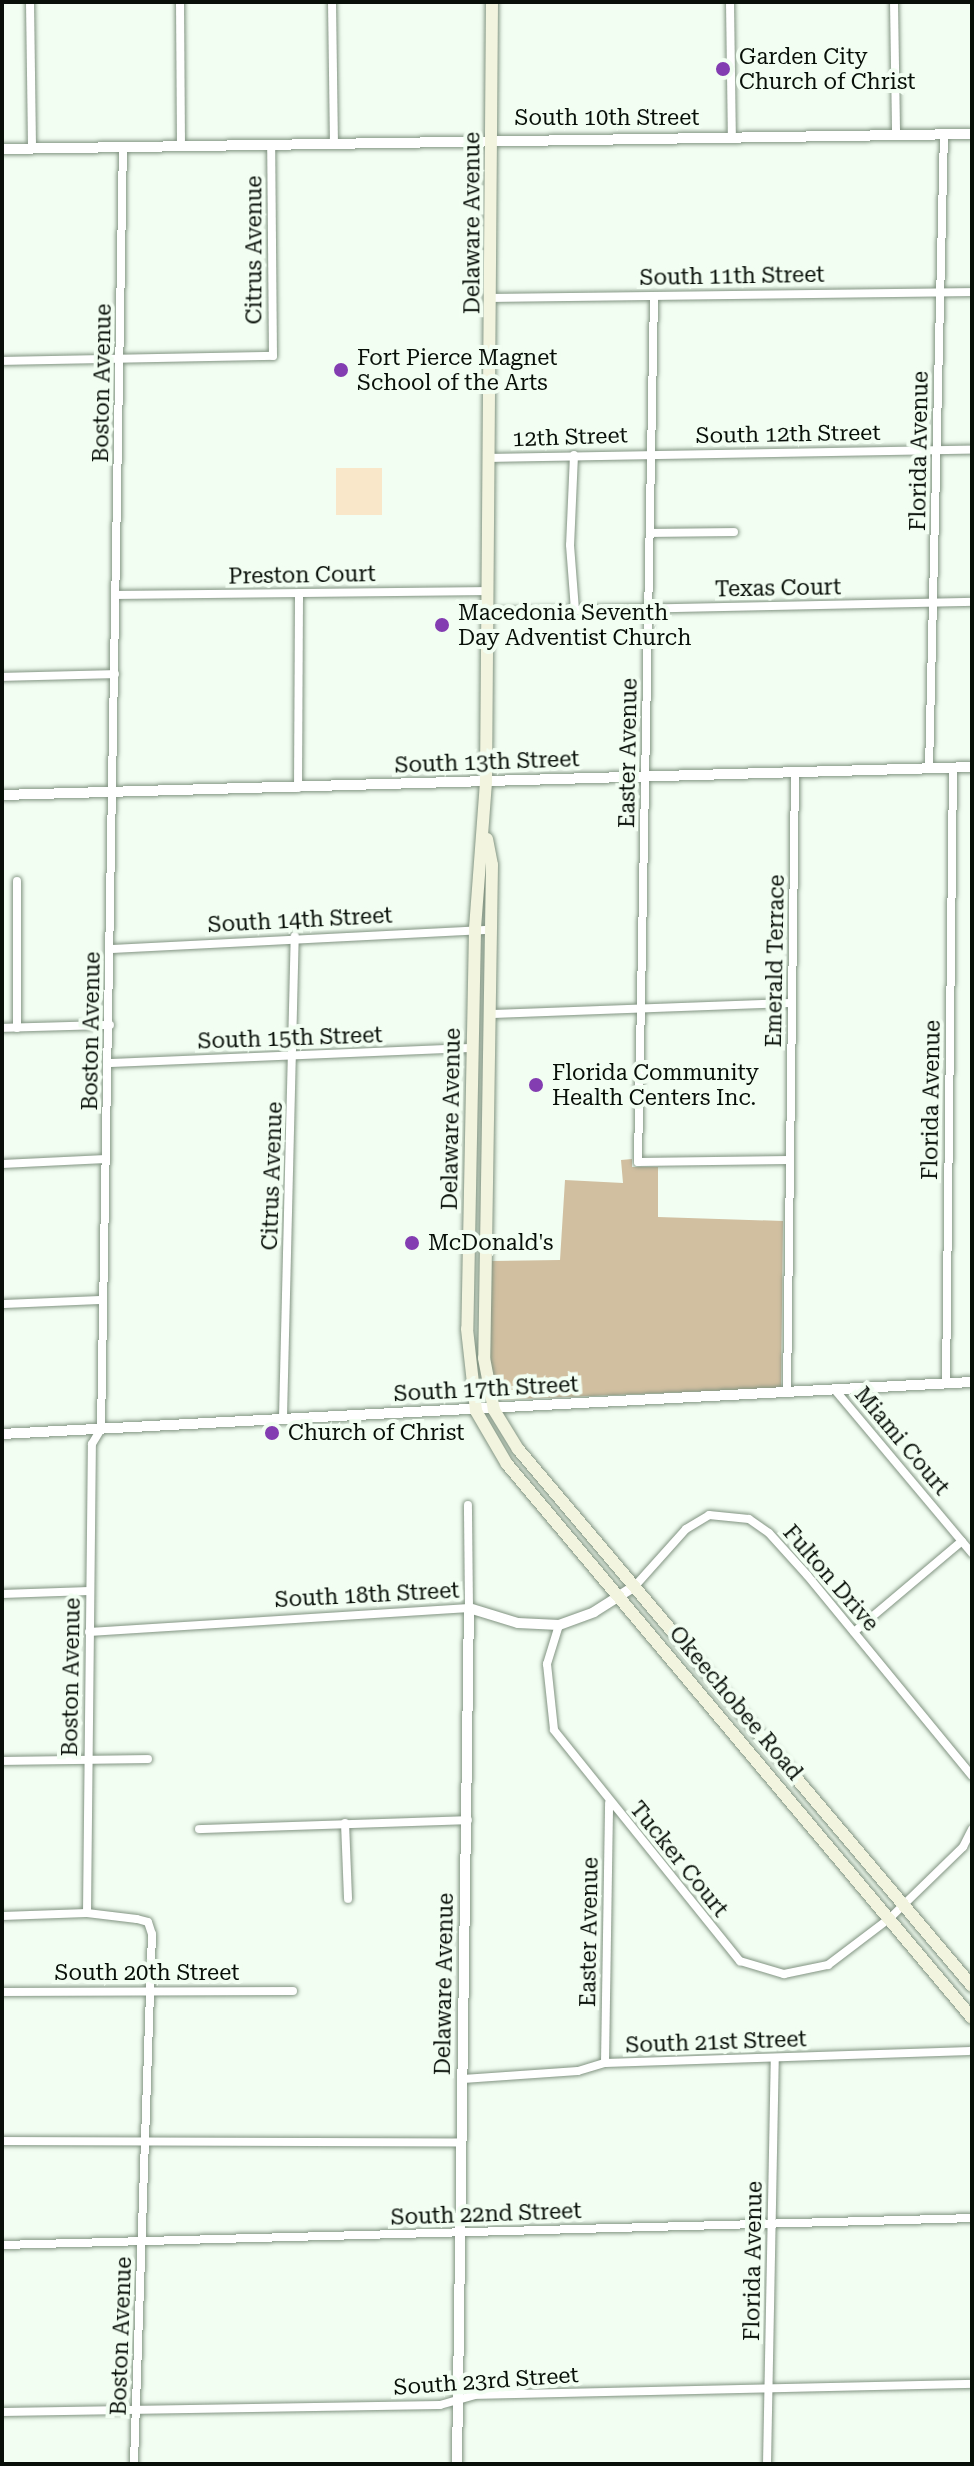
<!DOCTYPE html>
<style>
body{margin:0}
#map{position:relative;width:974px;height:2466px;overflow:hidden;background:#f2fef2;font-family:"Roboto Serif",serif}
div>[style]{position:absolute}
.green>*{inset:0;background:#f9e7c9;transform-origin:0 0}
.forest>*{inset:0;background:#d1bfa0}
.roads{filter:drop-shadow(0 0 2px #819381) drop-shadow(0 0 2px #819381)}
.minor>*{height:8px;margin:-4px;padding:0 4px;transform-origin:4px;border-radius:4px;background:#fff}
.tertiary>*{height:10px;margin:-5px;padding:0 5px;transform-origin:5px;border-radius:5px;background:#fff}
.secondary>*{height:12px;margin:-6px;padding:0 6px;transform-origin:6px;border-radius:6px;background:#f2f4df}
.dots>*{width:22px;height:22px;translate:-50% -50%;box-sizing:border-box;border:4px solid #f2fef2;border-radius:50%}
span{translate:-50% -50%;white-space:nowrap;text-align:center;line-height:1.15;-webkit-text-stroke:8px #f2fef2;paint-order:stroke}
.poi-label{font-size:22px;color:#080f08}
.left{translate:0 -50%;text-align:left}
.street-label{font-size:22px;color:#080f08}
.frame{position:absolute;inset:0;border:4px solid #080f08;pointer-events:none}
</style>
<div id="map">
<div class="green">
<div style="left:336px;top:468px;width:46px;height:47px"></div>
</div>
<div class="forest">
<div style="clip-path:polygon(632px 1159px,632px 1167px,658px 1167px,658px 1217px,783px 1221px,781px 1388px,497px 1400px,490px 1357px,492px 1261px,560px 1260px,565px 1180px,623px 1183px,621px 1160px)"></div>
</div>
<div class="roads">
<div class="minor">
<div style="left:30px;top:2px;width:146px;rotate:89.2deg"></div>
<div style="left:180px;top:2px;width:144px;rotate:89.6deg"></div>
<div style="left:332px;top:2px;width:140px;rotate:89.2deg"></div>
<div style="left:730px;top:2px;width:135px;rotate:89.2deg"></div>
<div style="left:894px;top:2px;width:133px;rotate:89.1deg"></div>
<div style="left:654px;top:296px;width:866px;rotate:91.06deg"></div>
<div style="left:638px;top:1162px;width:151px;rotate:-0.8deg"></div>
<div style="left:492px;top:298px;width:480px;rotate:-0.7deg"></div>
<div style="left:2px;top:361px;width:271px;rotate:-1.1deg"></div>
<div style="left:273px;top:356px;width:212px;rotate:-90.5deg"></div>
<div style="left:574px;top:455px;width:90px;rotate:92.5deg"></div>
<div style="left:570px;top:545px;width:65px;rotate:85.6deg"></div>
<div style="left:490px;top:458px;width:482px;rotate:-1deg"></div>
<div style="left:650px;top:533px;width:84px;rotate:-0.7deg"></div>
<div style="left:117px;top:595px;width:371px;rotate:-0.6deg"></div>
<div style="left:488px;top:612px;width:484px;rotate:-1.2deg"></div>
<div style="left:2px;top:677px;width:113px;rotate:-1.5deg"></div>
<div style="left:929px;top:769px;width:635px;rotate:-88.65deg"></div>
<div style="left:298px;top:788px;width:195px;rotate:-89.7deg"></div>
<div style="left:111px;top:949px;width:380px;rotate:-2.9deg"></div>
<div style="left:490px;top:1014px;width:302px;rotate:-2.1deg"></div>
<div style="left:2px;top:1028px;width:108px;rotate:-1.6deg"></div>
<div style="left:17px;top:1028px;width:147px;rotate:-90deg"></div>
<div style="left:109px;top:1063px;width:363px;rotate:-2.4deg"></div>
<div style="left:2px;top:1164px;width:104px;rotate:-2.8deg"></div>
<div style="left:2px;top:1304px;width:100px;rotate:-2.3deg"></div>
<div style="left:946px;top:1384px;width:616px;rotate:-89.35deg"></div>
<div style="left:835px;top:1390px;width:213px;rotate:50deg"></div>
<div style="left:787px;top:1393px;width:622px;rotate:-89.26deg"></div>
<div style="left:283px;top:1417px;width:481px;rotate:-88.6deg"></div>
<div style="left:635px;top:1586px;width:76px;rotate:-48.2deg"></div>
<div style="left:686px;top:1529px;width:27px;rotate:-31deg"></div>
<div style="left:709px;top:1515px;width:40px;rotate:5.7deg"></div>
<div style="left:749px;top:1519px;width:24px;rotate:35deg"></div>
<div style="left:769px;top:1533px;width:57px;rotate:47.9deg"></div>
<div style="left:807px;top:1575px;width:260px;rotate:50.6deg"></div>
<div style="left:2px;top:1594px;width:87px;rotate:-2deg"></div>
<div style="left:559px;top:1625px;width:41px;rotate:107.1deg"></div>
<div style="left:547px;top:1664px;width:66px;rotate:83.9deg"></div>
<div style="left:554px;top:1730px;width:297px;rotate:51.2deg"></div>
<div style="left:740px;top:1961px;width:46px;rotate:16.5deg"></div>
<div style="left:784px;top:1974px;width:45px;rotate:-11.6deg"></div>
<div style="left:828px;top:1965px;width:78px;rotate:-37.2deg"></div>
<div style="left:890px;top:1918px;width:102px;rotate:-44.2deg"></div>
<div style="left:963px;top:1847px;width:20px;rotate:-63deg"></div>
<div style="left:89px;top:1632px;width:381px;rotate:-3.6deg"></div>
<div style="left:469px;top:1608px;width:103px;rotate:-90.6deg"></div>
<div style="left:854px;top:1632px;width:141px;rotate:-40.1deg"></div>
<div style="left:2px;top:1761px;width:146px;rotate:-0.8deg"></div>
<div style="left:345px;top:1823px;width:76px;rotate:87.7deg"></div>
<div style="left:199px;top:1829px;width:269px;rotate:-1.9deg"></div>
<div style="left:87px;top:1913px;width:469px;rotate:-89.4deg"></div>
<div style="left:92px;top:1444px;width:17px;rotate:-59deg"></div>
<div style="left:101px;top:1429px;width:1282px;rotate:-89.02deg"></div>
<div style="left:2px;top:1916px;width:85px;rotate:-2deg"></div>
<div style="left:87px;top:1913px;width:50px;rotate:6.8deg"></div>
<div style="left:137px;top:1919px;width:11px;rotate:15deg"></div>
<div style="left:148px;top:1922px;width:13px;rotate:72deg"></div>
<div style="left:152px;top:1934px;width:530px;rotate:91.95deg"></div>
<div style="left:2px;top:1992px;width:291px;rotate:-0.2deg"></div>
<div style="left:605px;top:2063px;width:260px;rotate:-89.1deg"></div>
<div style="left:463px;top:2079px;width:115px;rotate:-4deg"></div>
<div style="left:578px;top:2071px;width:28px;rotate:-17deg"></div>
<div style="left:605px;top:2063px;width:367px;rotate:-1.9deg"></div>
<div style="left:2px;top:2141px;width:460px;rotate:0.2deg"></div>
<div style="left:2px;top:2245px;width:970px;rotate:-1.59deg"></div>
<div style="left:2px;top:2412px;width:438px;rotate:-0.9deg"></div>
<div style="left:440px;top:2405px;width:36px;rotate:-16deg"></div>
<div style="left:475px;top:2395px;width:497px;rotate:-1.3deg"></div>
<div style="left:767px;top:2464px;width:406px;rotate:-88.9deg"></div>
</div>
<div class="tertiary">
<div style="left:2px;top:149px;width:970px;rotate:-0.89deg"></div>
<div style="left:2px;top:795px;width:970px;rotate:-1.65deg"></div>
<div style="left:2px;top:1434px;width:971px;rotate:-3.07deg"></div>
<div style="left:457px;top:2464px;width:856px;rotate:-89.2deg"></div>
<div style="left:469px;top:1608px;width:51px;rotate:17deg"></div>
<div style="left:518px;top:1623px;width:41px;rotate:2.8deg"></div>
<div style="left:559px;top:1625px;width:37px;rotate:-20deg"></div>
<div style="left:594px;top:1612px;width:49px;rotate:-32.4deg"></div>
</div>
<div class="secondary">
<div style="left:492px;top:2px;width:780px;rotate:90.44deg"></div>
<div style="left:486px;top:782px;width:148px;rotate:94.3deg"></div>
<div style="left:475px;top:930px;width:399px;rotate:91.1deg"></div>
<div style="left:467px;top:1329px;width:82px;rotate:83.7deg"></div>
<div style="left:476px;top:1411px;width:61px;rotate:59.7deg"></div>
<div style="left:507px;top:1464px;width:723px;rotate:49.99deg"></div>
<div style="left:487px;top:839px;width:26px;rotate:79deg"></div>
<div style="left:492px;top:865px;width:493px;rotate:90.9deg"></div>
<div style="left:484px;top:1358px;width:53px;rotate:79.1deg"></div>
<div style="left:494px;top:1410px;width:46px;rotate:58.4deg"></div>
<div style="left:518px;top:1449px;width:703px;rotate:49.79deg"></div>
</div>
</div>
<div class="dots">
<div style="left:723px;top:69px;background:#833db1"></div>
<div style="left:341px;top:370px;background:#833db1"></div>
<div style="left:442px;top:625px;background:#833db1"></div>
<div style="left:536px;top:1085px;background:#833db1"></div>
<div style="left:412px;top:1243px;background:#833db1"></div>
<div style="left:272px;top:1433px;background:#833db1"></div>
</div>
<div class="poi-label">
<span class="left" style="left:739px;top:69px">Garden City<br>Church of Christ</span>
<span class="left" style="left:357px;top:370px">Fort Pierce Magnet<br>School of the Arts</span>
<span class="left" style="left:458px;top:625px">Macedonia Seventh<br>Day Adventist Church</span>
<span class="left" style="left:552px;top:1085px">Florida Community<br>Health Centers Inc.</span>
<span class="left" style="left:428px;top:1243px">McDonald's</span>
<span class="left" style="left:288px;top:1433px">Church of Christ</span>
</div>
<div class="street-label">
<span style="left:607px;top:118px">South 10th Street</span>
<span style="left:472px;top:223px;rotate:-90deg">Delaware Avenue</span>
<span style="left:254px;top:250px;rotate:-90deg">Citrus Avenue</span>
<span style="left:732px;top:276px;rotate:-1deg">South 11th Street</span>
<span style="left:102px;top:383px;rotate:-89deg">Boston Avenue</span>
<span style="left:788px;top:434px;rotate:-1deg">South 12th Street</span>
<span style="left:570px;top:437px;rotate:-2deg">12th Street</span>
<span style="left:919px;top:451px;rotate:-89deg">Florida Avenue</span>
<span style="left:302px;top:575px;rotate:-1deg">Preston Court</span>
<span style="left:778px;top:588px;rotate:-1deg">Texas Court</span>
<span style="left:628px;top:753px;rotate:-89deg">Easter Avenue</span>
<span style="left:487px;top:762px;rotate:-2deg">South 13th Street</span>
<span style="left:300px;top:920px;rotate:-3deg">South 14th Street</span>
<span style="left:775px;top:961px;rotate:-89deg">Emerald Terrace</span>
<span style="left:91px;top:1031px;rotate:-89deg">Boston Avenue</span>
<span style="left:290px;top:1038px;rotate:-2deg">South 15th Street</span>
<span style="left:931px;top:1100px;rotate:-89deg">Florida Avenue</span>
<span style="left:451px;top:1119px;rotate:-89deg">Delaware Avenue</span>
<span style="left:272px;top:1176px;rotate:-88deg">Citrus Avenue</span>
<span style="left:486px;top:1389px;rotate:-3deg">South 17th Street</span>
<span style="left:902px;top:1441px;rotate:50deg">Miami Court</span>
<span style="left:831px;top:1578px;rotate:49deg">Fulton Drive</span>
<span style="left:367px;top:1595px;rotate:-3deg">South 18th Street</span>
<span style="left:71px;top:1677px;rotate:-89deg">Boston Avenue</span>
<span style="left:736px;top:1703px;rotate:50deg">Okeechobee Road</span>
<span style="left:679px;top:1859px;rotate:51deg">Tucker Court</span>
<span style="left:589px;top:1932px;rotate:-89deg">Easter Avenue</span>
<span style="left:147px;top:1973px">South 20th Street</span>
<span style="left:444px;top:1984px;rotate:-89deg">Delaware Avenue</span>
<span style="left:716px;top:2042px;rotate:-2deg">South 21st Street</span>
<span style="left:486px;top:2214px;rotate:-2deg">South 22nd Street</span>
<span style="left:753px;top:2261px;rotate:-89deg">Florida Avenue</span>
<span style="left:121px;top:2336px;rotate:-88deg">Boston Avenue</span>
<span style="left:486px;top:2381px;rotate:-4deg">South 23rd Street</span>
</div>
<div class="frame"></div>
</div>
